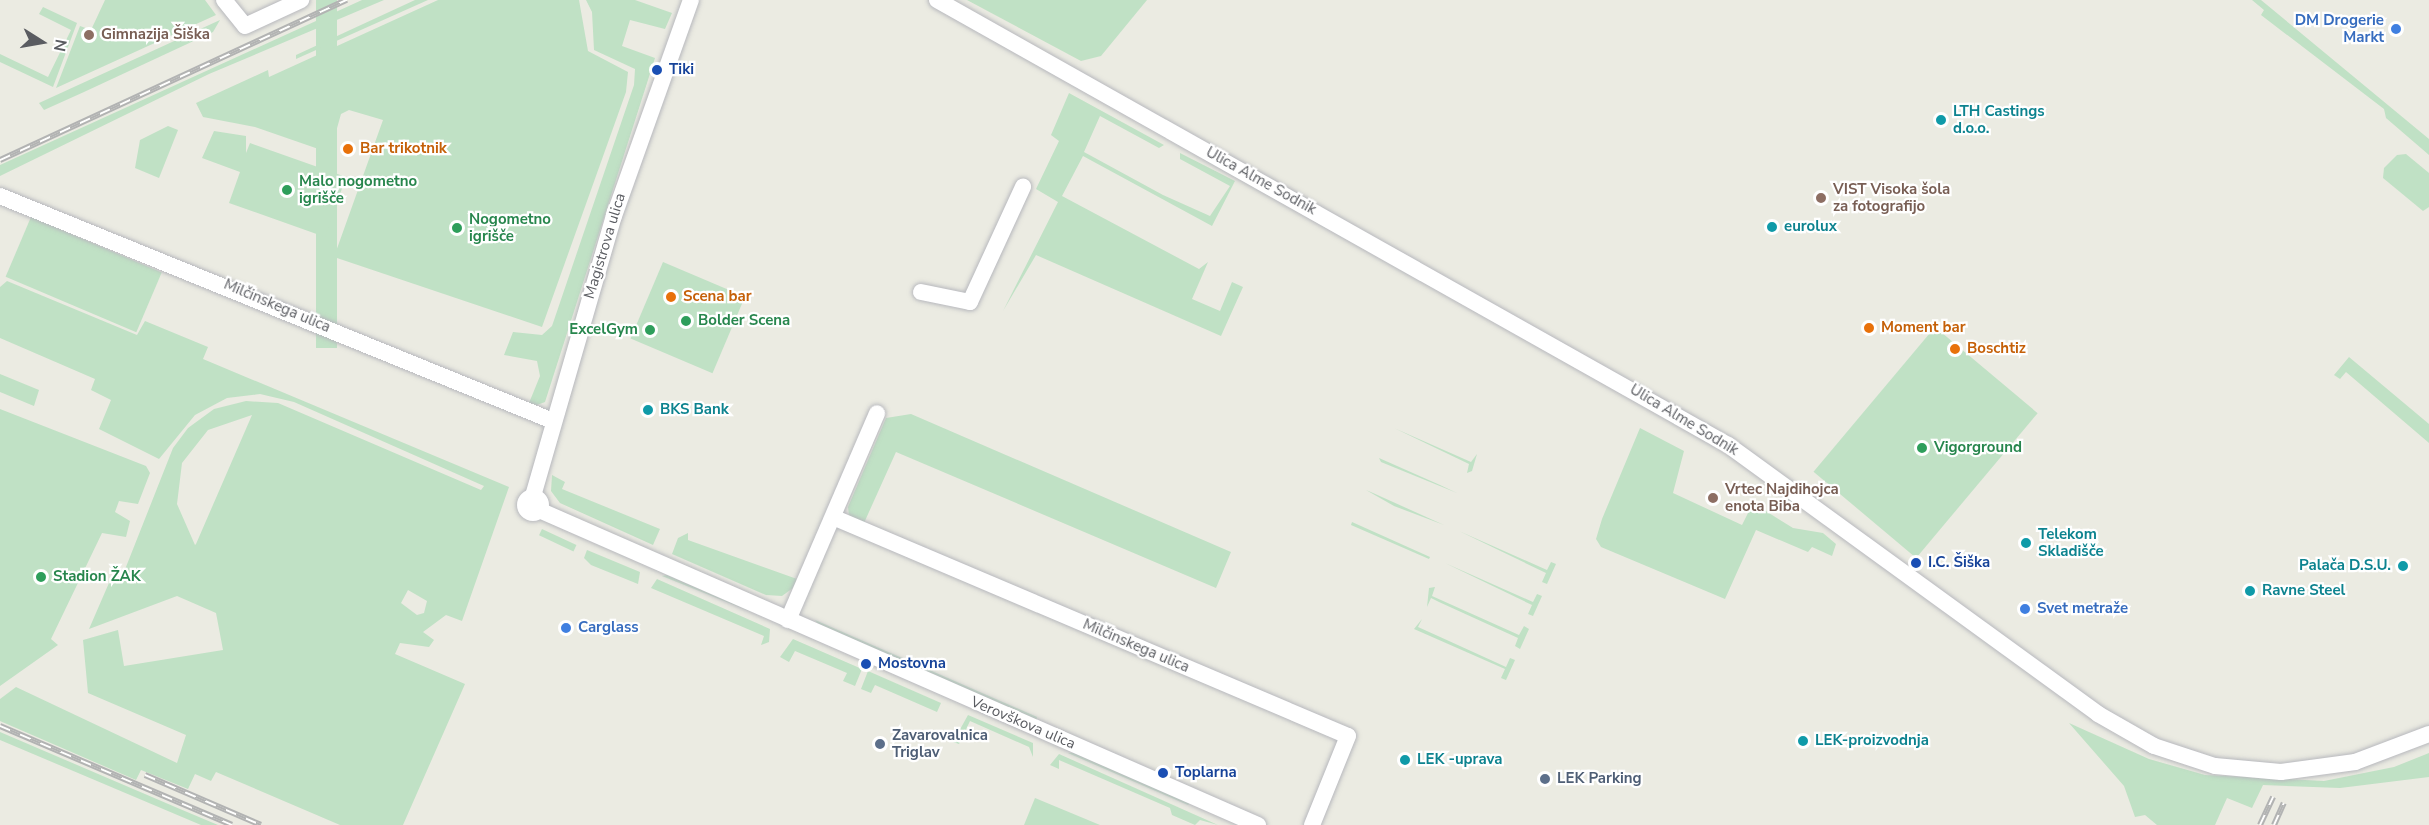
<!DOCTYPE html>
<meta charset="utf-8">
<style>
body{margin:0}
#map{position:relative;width:2429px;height:825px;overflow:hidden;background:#ebebe2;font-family:"Nunito Sans",sans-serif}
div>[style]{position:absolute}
.green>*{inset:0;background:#c0e1c5;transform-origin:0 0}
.roads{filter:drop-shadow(0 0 2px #b7b8bd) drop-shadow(0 0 2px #b7b8bd)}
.minor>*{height:16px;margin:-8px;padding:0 8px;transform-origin:8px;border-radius:8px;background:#fff}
.minor>.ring{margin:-8px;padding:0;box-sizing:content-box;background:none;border:16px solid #fff;border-radius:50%}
.rail>*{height:6px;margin-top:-3px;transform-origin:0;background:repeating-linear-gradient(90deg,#fff 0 11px,#b2b3b3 0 22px);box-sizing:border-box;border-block:2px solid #b2b3b3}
.dots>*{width:16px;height:16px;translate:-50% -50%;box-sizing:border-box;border:3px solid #fff;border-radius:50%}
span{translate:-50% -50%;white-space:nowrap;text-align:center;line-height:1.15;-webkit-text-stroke:4.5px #fff;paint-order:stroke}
.shop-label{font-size:15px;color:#366cbe;font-weight:700}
.right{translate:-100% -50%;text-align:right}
.left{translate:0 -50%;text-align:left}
.education-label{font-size:15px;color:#785e54;font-weight:700}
.transit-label{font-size:15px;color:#164399;font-weight:700}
.culture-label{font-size:15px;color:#0d838f;font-weight:700}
.food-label{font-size:15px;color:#c56008;font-weight:700}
.leisure-label{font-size:15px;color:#27864d;font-weight:700}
.street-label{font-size:15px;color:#5a5c61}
.service-label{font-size:15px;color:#4e5e75;font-weight:700}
.north{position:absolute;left:12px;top:12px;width:60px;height:60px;-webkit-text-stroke:4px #fff;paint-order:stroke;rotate:101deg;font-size:16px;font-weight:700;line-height:24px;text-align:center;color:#5a5c61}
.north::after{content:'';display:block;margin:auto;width:21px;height:27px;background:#5a5c61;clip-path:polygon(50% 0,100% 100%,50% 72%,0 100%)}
</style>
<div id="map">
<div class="green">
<div style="clip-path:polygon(105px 0,205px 0,216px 15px,56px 88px,80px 26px,91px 30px)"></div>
<div style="left:316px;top:0;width:21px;height:348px"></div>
<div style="clip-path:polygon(362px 0,384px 0,209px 74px,0 176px,0 165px)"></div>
<div style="clip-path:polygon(415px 0,428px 0,296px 59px,296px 55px)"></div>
<div style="clip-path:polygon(438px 0,579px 0,588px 51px,628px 72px,626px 92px,542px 327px,334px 257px,383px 120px,349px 110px,341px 114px,330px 153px,255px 127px,203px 117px,196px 103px,268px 70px,269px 77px)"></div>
<div style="clip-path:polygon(586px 0,635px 0,672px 13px,665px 29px,630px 20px,622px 46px,655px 58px,545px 402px,537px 405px,529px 403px,540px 376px,537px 361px,504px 355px,513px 332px,542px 335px,552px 326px,634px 85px,635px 69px,594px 50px,592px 12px)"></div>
<div style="clip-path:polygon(967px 0,1147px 0,1101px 56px,1081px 61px)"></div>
<div style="clip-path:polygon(2252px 0,2261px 0,2429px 139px,2429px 155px,2386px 118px,2384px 109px,2261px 15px,2264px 10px)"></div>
<div style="clip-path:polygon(43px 7px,77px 23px,53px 87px,0 62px,0 54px,48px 77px,71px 30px,39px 14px)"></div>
<div style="clip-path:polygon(220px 20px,213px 32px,84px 92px,44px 110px,39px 103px)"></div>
<div style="clip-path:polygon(1069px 93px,1164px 145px,1159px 148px,1100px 116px,1084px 152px,1163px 195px,1210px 216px,1230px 186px,1180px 159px,1180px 153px,1235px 181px,1212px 226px,1083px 156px,1062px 196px,1199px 269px,1208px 262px,1192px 299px,1220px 311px,1232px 282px,1243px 287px,1221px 336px,1036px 255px,1003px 311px,1058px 202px,1036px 189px,1059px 141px,1051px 135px)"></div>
<div style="clip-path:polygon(168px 126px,178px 130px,159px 178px,135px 168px,140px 140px)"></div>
<div style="clip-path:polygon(214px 131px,246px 136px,246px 153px,250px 143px,346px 177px,325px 237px,229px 203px,240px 172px,202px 158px)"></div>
<div style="clip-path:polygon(2406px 154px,2429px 173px,2429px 207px,2423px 211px,2383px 178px,2384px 168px,2397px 155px)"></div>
<div style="left:31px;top:217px;width:142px;height:65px;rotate:23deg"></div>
<div style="left:663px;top:262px;width:89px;height:83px;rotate:23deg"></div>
<div style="clip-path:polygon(evenodd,7px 281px,137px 335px,145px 321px,208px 347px,203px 359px,509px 487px,462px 621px,446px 615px,423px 632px,434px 640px,429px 647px,400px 643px,395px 654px,465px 684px,403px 825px,340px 825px,216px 772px,211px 781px,195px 774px,188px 789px,141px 770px,136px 780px,0 721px,0 699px,16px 687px,177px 763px,186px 735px,88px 693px,83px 640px,118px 630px,124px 666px,223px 650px,216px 613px,177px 596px,89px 629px,112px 576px,122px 577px,173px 448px,188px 428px,214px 409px,246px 401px,278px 403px,481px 490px,484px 486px,294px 402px,260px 394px,227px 398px,195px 415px,159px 459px,99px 429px,111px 400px,91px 390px,95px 379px,0 338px,0 287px,7px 281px,252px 415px,196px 544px,195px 545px,177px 504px,182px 463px,208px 430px,252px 415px,7px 281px,408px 590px,427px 601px,424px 613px,417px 615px,401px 603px,408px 590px)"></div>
<div style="left:1935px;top:327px;width:134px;height:189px;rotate:40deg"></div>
<div style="clip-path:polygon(2349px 357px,2429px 424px,2429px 443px,2346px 372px,2340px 379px,2334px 375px)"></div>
<div style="clip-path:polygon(0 374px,39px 390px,34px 406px,0 392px)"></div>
<div style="clip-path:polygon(0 409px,146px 466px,150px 473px,138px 504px,119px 501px,115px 512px,130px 521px,126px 537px,102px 533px,51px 639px,58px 645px,0 686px)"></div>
<div style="clip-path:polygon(911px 414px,1231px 552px,1216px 588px,896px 452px,864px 523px,849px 516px,848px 507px,886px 418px)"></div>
<div style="clip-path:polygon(1394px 428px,1471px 462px,1477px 454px,1472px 471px,1467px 473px,1469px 464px)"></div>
<div style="clip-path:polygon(1640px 428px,1684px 451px,1673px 493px,1742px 525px,1753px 503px,1793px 528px,1823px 533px,1836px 544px,1832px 556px,1812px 547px,1808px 552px,1756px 530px,1725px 599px,1601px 547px,1596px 539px,1602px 519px)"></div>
<div style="clip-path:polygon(1379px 458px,1440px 485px,1457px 493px,1381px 462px)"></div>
<div style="clip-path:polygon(552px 475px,565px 482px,562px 489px,660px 529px,653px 545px,560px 503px,551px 491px)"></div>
<div style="clip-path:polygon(1366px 490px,1373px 493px,1444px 525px,1394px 506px)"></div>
<div style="clip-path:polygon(1352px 522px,1430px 557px,1429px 559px,1351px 525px)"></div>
<div style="left:542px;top:529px;width:38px;height:7px;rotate:25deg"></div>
<div style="clip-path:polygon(1459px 531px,1547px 570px,1551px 562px,1556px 564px,1547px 584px,1542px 582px,1546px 573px)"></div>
<div style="clip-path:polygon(688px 533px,688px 540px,797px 579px,793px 588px,782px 596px,766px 595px,672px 554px,678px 538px)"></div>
<div style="clip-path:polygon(587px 550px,640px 572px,638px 584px,591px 565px,584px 558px)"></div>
<div style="clip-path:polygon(1445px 563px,1533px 602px,1537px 594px,1542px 596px,1533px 616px,1528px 614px,1532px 605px)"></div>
<div style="clip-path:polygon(667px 575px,759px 615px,662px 576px)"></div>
<div style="clip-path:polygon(657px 579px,770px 629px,769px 642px,761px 645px,764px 636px,651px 588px)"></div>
<div style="clip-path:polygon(1435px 587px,1432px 596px,1519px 635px,1524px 626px,1529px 629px,1520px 649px,1515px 646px,1518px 638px,1439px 602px,1431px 598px,1427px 607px,1429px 588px)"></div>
<div style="clip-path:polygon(1422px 619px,1418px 627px,1449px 641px,1506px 667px,1510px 658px,1515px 660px,1506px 680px,1501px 678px,1505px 669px,1414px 629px)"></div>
<div style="clip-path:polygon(815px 620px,1037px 717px,1036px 721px,819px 625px)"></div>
<div style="clip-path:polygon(793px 639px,862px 669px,855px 686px,843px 681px,847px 673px,795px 651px,789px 662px,780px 657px)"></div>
<div style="clip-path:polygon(868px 671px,941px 703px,937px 712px,875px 685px,871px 693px,861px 689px)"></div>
<div style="clip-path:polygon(968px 715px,1033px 743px,1033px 757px,1029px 747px,970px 721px,959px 744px,953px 742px)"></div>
<div style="clip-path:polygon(2069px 723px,2149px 759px,2205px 775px,2324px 781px,2394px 767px,2429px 753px,2429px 777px,2340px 788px,2263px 785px,2252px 808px,2227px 798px,2215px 825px,2157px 825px,2145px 815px,2135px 817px,2124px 786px)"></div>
<div style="clip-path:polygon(0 732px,180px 809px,218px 825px,201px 825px,0 740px)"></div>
<div style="clip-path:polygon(1068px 753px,1074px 753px,1190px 803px,1188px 805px)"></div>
<div style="clip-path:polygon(1059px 754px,1218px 825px,1200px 820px,1195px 825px,1172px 815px,1170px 808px,1059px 760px,1059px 769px,1050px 765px)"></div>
<div style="clip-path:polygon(1035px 798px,1100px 825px,1024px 825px)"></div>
</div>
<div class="roads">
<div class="minor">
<div style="left:224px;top:0;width:33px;rotate:51deg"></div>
<div style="left:245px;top:26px;width:62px;rotate:-24.9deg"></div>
<div style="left:937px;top:0;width:908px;rotate:29.36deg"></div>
<div style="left:1728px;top:445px;width:457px;rotate:36deg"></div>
<div style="left:2098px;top:714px;width:64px;rotate:29.7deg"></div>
<div style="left:2154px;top:746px;width:64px;rotate:18.2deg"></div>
<div style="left:2215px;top:766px;width:66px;rotate:5.2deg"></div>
<div style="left:2281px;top:772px;width:75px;rotate:-7.7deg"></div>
<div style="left:2355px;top:762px;width:79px;rotate:-20.7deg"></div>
<div style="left:0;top:196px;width:597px;rotate:22.14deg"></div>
<div style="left:921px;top:292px;width:50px;rotate:11.5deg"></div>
<div style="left:970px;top:302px;width:127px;rotate:-65.3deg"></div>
<div style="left:533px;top:496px;width:291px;rotate:-73.9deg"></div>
<div style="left:614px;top:216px;width:229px;rotate:-70.4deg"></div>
<div class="ring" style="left:525px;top:497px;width:0;height:0"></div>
<div style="left:539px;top:510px;width:785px;rotate:23.66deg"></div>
<div style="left:835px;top:518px;width:557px;rotate:23.02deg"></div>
<div style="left:1348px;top:736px;width:96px;rotate:112deg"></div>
<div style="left:788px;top:620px;width:225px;rotate:-66.7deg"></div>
</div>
</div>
<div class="rail">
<div style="left:0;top:160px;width:382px;rotate:-24.8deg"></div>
<div style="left:0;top:726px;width:252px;rotate:23.1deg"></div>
<div style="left:145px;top:775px;width:126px;rotate:23.3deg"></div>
<div style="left:2260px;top:825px;width:31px;rotate:-65deg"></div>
<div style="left:2274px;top:825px;width:24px;rotate:-66deg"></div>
</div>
<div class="dots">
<div style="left:2396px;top:29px;background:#3f7fe0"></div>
<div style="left:89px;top:35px;background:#8d6e63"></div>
<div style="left:657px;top:70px;background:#1a4fb4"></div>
<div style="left:1941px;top:120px;background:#0f9aa8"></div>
<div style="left:348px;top:149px;background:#e8710a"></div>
<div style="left:287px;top:190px;background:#2e9e5b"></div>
<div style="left:1821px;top:198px;background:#8d6e63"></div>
<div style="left:1772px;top:227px;background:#0f9aa8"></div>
<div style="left:457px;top:228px;background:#2e9e5b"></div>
<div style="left:671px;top:297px;background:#e8710a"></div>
<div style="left:686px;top:321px;background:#2e9e5b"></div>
<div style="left:1869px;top:328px;background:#e8710a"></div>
<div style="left:650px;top:330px;background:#2e9e5b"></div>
<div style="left:1955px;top:349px;background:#e8710a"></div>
<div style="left:648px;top:410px;background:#0f9aa8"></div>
<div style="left:1922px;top:448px;background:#2e9e5b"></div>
<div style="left:1713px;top:498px;background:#8d6e63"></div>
<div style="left:2026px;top:543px;background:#0f9aa8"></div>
<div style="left:1916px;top:563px;background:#1a4fb4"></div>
<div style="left:2403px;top:566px;background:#0f9aa8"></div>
<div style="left:41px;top:577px;background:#2e9e5b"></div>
<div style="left:2250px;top:591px;background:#0f9aa8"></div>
<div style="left:2025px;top:609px;background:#3f7fe0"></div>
<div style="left:566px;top:628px;background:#3f7fe0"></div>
<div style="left:866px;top:664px;background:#1a4fb4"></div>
<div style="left:1803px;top:741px;background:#0f9aa8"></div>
<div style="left:880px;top:744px;background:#5c6f8a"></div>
<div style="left:1405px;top:760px;background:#0f9aa8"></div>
<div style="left:1163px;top:773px;background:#1a4fb4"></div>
<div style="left:1545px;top:779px;background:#5c6f8a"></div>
</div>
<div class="shop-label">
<span class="right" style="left:2384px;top:29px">DM Drogerie<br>Markt</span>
<span class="left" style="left:2037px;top:609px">Svet metraže</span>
<span class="left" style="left:578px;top:628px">Carglass</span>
</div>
<div class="education-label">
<span class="left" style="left:101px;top:35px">Gimnazija Šiška</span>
<span class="left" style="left:1833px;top:198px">VIST Visoka šola<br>za fotografijo</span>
<span class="left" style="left:1725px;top:498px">Vrtec Najdihojca<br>enota Biba</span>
</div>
<div class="transit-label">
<span class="left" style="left:669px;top:70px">Tiki</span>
<span class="left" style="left:1928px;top:563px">I.C. Šiška</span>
<span class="left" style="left:878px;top:664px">Mostovna</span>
<span class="left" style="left:1175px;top:773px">Toplarna</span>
</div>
<div class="culture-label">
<span class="left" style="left:1953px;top:120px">LTH Castings<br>d.o.o.</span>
<span class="left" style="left:1784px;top:227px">eurolux</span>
<span class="left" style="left:660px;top:410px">BKS Bank</span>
<span class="left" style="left:2038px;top:543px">Telekom<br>Skladišče</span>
<span class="right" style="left:2391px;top:566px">Palača D.S.U.</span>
<span class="left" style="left:2262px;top:591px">Ravne Steel</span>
<span class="left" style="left:1815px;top:741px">LEK-proizvodnja</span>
<span class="left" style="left:1417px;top:760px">LEK -uprava</span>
</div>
<div class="food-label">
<span class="left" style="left:360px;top:149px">Bar trikotnik</span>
<span class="left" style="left:683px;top:297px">Scena bar</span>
<span class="left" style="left:1881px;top:328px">Moment bar</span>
<span class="left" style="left:1967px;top:349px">Boschtiz</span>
</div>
<div class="leisure-label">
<span class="left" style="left:299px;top:190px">Malo nogometno<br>igrišče</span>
<span class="left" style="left:469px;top:228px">Nogometno<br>igrišče</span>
<span class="left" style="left:698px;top:321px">Bolder Scena</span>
<span class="right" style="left:638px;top:330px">ExcelGym</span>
<span class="left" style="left:1934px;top:448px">Vigorground</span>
<span class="left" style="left:53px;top:577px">Stadion ŽAK</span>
</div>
<div class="street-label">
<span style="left:1261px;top:181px;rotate:29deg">Ulica Alme Sodnik</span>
<span style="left:605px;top:246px;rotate:-73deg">Magistrova ulica</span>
<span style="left:277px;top:306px;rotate:23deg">Milčinskega ulica</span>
<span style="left:1684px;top:420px;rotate:31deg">Ulica Alme Sodnik</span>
<span style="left:1136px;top:646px;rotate:23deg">Milčinskega ulica</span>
<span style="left:1023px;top:723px;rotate:23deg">Verovškova ulica</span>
</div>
<div class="service-label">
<span class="left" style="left:892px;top:744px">Zavarovalnica<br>Triglav</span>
<span class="left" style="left:1557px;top:779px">LEK Parking</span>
</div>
<div class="north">N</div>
</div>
